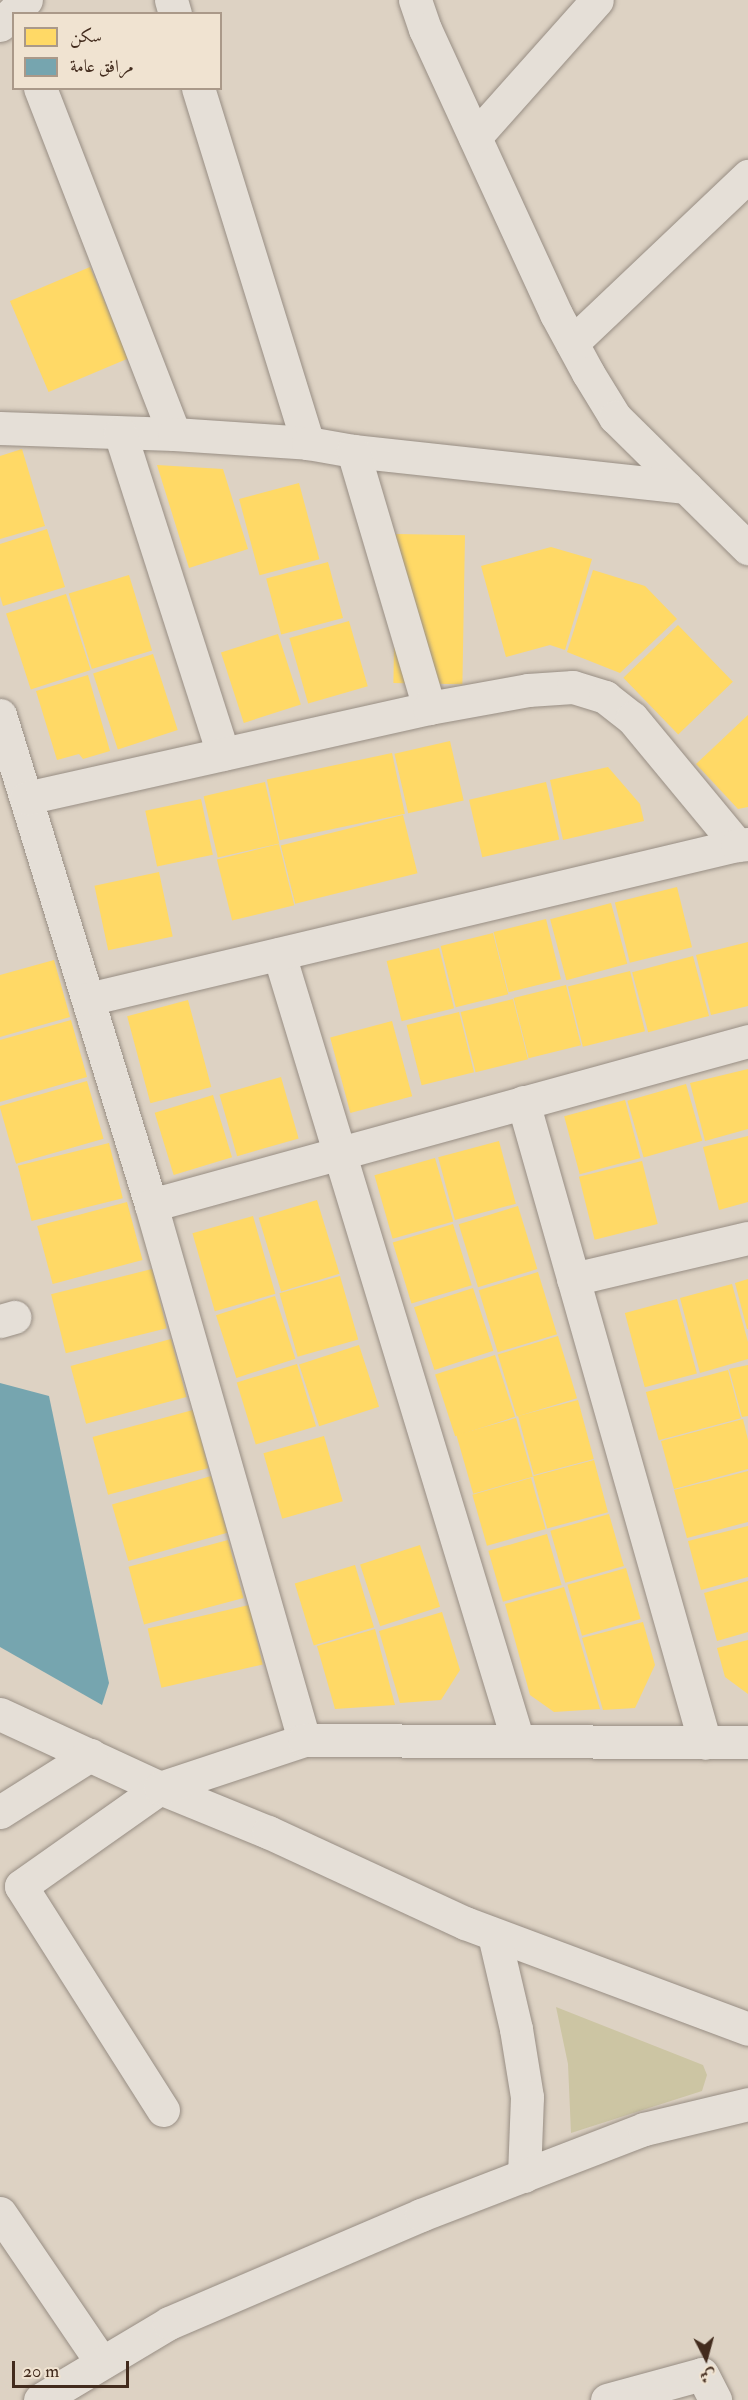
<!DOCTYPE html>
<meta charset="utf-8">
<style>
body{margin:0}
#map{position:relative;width:748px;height:2400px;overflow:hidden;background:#ddd2c3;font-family:"IM FELL Double Pica",Amiri,serif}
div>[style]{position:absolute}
.green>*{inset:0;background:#ccc5a3}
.homes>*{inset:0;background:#ffd966;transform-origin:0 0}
.public>*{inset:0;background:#76a5af}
.roads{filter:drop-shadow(0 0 2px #988e84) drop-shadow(0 0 2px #988e84)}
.minor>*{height:33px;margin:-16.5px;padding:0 16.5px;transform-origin:16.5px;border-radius:16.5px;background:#e5dfd7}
span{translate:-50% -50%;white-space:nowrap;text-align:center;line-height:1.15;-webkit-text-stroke:6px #f0e3d1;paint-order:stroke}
.legend{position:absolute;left:12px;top:12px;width:210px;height:78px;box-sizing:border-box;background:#f0e3d1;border:2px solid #aa9989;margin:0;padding:8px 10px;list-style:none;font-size:18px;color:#422b1d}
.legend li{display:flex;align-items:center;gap:12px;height:30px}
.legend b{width:30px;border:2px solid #aa9989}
.north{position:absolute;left:676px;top:2328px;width:60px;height:60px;-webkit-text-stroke:4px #f0e3d1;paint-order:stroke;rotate:174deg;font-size:16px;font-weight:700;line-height:24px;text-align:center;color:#422b1d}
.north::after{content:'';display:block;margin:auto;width:21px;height:27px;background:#422b1d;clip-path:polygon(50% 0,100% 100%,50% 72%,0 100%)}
.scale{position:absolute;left:12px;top:2361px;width:117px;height:27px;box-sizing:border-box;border:3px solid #422b1d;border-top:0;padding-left:8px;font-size:18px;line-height:21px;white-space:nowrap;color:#422b1d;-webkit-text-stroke:4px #f0e3d1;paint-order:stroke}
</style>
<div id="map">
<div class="green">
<div style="clip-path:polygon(556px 2007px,703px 2065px,707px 2075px,702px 2091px,571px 2133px,568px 2064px)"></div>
</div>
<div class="homes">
<div style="left:90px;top:267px;width:99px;height:87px;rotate:67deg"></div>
<div style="clip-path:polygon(22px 449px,45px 526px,0 539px,0 456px)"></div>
<div style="clip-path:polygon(157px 465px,223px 469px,248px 549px,189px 568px)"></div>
<div style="left:299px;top:483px;width:79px;height:62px;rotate:75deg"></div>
<div style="clip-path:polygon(47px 529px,65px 587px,3px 606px,0 596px,0 544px)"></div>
<div style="left:396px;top:534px;width:69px;height:149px;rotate:1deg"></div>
<div style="clip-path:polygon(551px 547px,592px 559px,565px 650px,550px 645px,506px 657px,481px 566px)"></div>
<div style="left:328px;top:562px;width:58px;height:64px;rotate:75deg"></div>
<div style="clip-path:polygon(593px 570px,645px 586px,677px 619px,620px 673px,567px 652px)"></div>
<div style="left:129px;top:575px;width:79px;height:63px;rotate:73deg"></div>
<div style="left:66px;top:594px;width:80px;height:63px;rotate:72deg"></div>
<div style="left:349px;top:621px;width:68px;height:62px;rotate:74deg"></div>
<div style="left:678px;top:625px;width:79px;height:76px;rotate:46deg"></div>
<div style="left:278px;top:634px;width:74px;height:60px;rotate:72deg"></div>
<div style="left:153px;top:654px;width:80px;height:63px;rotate:72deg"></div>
<div style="clip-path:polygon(88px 675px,110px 751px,83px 759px,79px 754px,57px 760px,36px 691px)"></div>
<div style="clip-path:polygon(748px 715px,748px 807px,738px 809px,696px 764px)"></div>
<div style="left:450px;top:741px;width:61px;height:57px;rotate:77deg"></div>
<div style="left:392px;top:753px;width:62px;height:128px;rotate:78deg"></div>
<div style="clip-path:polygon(608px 767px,640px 804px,644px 821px,563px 840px,550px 780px)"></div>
<div style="left:265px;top:782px;width:63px;height:63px;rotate:77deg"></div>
<div style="left:546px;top:782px;width:59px;height:79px;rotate:77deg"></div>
<div style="left:201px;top:799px;width:57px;height:57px;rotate:78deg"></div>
<div style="left:403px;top:815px;width:60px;height:126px;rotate:76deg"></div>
<div style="left:279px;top:844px;width:63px;height:64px;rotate:76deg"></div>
<div style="left:159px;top:872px;width:66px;height:66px;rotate:78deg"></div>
<div style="left:677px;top:887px;width:62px;height:64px;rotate:76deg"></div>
<div style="left:611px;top:903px;width:63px;height:63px;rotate:75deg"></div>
<div style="left:546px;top:919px;width:62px;height:54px;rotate:76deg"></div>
<div style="left:493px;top:933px;width:63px;height:54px;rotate:76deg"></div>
<div style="clip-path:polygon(748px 942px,748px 1006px,711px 1015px,696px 955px)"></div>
<div style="left:439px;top:948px;width:62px;height:54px;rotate:76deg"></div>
<div style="left:693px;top:956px;width:62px;height:63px;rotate:75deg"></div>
<div style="clip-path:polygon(54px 960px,70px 1017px,0 1037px,0 975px)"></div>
<div style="left:630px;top:971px;width:62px;height:64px;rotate:76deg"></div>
<div style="left:566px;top:985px;width:62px;height:54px;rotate:76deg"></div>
<div style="left:513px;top:999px;width:62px;height:54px;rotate:76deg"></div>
<div style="left:188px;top:1000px;width:90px;height:63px;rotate:75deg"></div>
<div style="left:459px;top:1012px;width:62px;height:54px;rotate:76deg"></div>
<div style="clip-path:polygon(71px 1020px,87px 1077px,0 1102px,0 1040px)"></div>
<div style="left:392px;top:1021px;width:78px;height:64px;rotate:75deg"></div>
<div style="clip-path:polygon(748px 1069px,748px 1129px,705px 1141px,690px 1083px)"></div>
<div style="left:281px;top:1077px;width:64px;height:64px;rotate:74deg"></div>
<div style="left:87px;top:1081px;width:60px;height:91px;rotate:74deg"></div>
<div style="left:686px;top:1084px;width:59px;height:61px;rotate:74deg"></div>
<div style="left:213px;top:1095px;width:65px;height:61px;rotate:73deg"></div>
<div style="left:625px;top:1100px;width:60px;height:63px;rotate:75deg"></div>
<div style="clip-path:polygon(748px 1136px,748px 1202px,719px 1210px,703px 1147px)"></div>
<div style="left:499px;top:1141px;width:65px;height:63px;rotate:75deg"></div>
<div style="left:109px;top:1143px;width:57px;height:94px;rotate:76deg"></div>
<div style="left:435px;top:1158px;width:66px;height:63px;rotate:74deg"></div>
<div style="left:642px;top:1161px;width:65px;height:65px;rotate:76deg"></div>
<div style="left:317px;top:1200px;width:77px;height:61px;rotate:73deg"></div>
<div style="left:127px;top:1202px;width:60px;height:93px;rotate:75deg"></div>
<div style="left:518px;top:1206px;width:66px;height:62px;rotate:73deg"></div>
<div style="left:253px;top:1216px;width:81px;height:63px;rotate:74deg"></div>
<div style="left:453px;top:1224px;width:64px;height:63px;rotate:73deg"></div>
<div style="left:152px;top:1269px;width:61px;height:104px;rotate:76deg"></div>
<div style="left:538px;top:1272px;width:65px;height:62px;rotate:73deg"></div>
<div style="left:340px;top:1276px;width:66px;height:63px;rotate:74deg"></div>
<div style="clip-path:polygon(748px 1279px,748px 1329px,747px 1329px,735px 1283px)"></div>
<div style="clip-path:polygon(732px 1284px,748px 1342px,748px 1359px,700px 1373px,680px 1298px)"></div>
<div style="left:473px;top:1288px;width:66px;height:62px;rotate:72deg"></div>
<div style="left:275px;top:1296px;width:66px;height:62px;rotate:72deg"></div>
<div style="left:677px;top:1299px;width:77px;height:54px;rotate:75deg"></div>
<div style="left:558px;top:1336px;width:65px;height:63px;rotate:73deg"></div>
<div style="left:171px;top:1339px;width:60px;height:104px;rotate:75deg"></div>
<div style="left:359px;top:1345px;width:65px;height:63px;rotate:72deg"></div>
<div style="left:495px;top:1355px;width:65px;height:63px;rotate:72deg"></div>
<div style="left:297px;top:1364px;width:65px;height:63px;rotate:73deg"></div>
<div style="clip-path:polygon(748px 1365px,748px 1416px,742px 1417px,729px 1369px)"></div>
<div style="left:728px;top:1370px;width:50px;height:85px;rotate:75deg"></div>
<div style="left:578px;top:1400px;width:61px;height:62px;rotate:75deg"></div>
<div style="left:193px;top:1410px;width:60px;height:104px;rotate:75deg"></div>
<div style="left:516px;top:1418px;width:61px;height:62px;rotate:74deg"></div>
<div style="clip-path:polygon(743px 1419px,748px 1440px,748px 1469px,674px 1489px,661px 1441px)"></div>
<div style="left:324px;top:1436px;width:68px;height:63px;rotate:74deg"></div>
<div style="left:594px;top:1460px;width:54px;height:63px;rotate:75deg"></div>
<div style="clip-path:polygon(748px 1471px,748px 1522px,687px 1538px,674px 1490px)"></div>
<div style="left:211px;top:1476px;width:59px;height:103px;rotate:74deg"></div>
<div style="left:531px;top:1478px;width:53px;height:61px;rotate:74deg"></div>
<div style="left:609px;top:1514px;width:54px;height:61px;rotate:74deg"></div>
<div style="clip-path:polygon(748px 1526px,748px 1577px,701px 1590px,688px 1541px)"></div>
<div style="left:547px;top:1534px;width:53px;height:61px;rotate:74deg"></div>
<div style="left:228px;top:1540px;width:60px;height:103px;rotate:75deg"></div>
<div style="left:420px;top:1545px;width:65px;height:63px;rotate:72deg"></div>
<div style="left:355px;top:1565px;width:65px;height:63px;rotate:73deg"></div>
<div style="left:626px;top:1568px;width:53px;height:61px;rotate:74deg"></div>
<div style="clip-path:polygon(748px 1581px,748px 1632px,717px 1641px,704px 1593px)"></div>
<div style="clip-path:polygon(564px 1587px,600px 1709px,554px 1712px,530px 1695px,505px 1604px)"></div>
<div style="left:249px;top:1605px;width:61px;height:104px;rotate:77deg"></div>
<div style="clip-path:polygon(442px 1612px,460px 1670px,441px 1700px,400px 1703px,379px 1631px)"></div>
<div style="clip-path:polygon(643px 1622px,655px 1665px,635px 1708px,603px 1710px,582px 1638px)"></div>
<div style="clip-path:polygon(375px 1629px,395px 1705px,335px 1709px,317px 1646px)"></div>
<div style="clip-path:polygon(748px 1640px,748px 1694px,725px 1677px,717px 1648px)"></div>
</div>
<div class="public">
<div style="clip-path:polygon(0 1383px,49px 1396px,109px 1683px,102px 1705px,0 1647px)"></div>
</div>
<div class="roads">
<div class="minor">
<div style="left:171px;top:0;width:15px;rotate:74deg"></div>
<div style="left:415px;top:0;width:31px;rotate:71deg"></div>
<div style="left:425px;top:29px;width:314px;rotate:65.3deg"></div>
<div style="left:556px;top:314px;width:67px;rotate:61.5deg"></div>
<div style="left:588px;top:373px;width:52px;rotate:58.5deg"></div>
<div style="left:615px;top:417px;width:187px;rotate:44.6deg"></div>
<div style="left:0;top:25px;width:36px;rotate:-44deg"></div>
<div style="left:40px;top:88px;width:371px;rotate:68.8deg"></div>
<div style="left:198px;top:88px;width:372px;rotate:72.8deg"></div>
<div style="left:475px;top:137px;width:183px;rotate:-48.3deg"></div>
<div style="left:572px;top:343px;width:243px;rotate:-43.5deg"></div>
<div style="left:0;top:428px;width:174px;rotate:2deg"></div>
<div style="left:174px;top:434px;width:134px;rotate:3.8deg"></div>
<div style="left:308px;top:443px;width:46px;rotate:10.1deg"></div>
<div style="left:353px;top:451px;width:335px;rotate:6.2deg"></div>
<div style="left:120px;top:433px;width:337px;rotate:72.2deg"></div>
<div style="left:353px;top:451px;width:268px;rotate:73.5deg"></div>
<div style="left:0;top:715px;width:513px;rotate:72.87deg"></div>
<div style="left:151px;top:1205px;width:556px;rotate:74.04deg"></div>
<div style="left:26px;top:798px;width:413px;rotate:-12.6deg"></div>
<div style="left:429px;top:708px;width:101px;rotate:-10.3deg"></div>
<div style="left:528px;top:690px;width:45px;rotate:-3.8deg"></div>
<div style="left:573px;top:687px;width:34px;rotate:17deg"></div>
<div style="left:605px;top:697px;width:34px;rotate:38deg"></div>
<div style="left:632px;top:718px;width:165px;rotate:50.4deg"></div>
<div style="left:279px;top:954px;width:822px;rotate:73.11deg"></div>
<div style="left:88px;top:999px;width:667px;rotate:-13.35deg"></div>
<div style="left:737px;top:845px;width:11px;rotate:-5deg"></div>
<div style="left:523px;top:1102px;width:666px;rotate:74.15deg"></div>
<div style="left:151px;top:1205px;width:619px;rotate:-15.36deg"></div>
<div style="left:573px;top:1279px;width:180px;rotate:-13.2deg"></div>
<div style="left:0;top:1321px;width:15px;rotate:-16deg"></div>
<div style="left:0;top:1714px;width:176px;rotate:24.8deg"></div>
<div style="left:160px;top:1788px;width:117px;rotate:22.2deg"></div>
<div style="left:268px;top:1832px;width:217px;rotate:24.8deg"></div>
<div style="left:465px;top:1923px;width:302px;rotate:20.5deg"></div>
<div style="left:0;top:1812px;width:107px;rotate:-32.3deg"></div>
<div style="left:494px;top:1935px;width:97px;rotate:76.8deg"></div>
<div style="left:516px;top:2029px;width:69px;rotate:80.8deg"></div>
<div style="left:527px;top:2097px;width:79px;rotate:92.2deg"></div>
<div style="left:163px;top:2110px;width:265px;rotate:-122.4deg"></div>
<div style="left:21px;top:1886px;width:170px;rotate:-35.2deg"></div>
<div style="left:160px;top:1788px;width:152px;rotate:-18.4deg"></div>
<div style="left:304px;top:1740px;width:444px;rotate:0.3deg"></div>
<div style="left:0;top:2213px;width:181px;rotate:55.8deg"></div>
<div style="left:40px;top:2400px;width:150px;rotate:-30.8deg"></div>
<div style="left:169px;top:2323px;width:274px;rotate:-23.2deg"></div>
<div style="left:421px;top:2215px;width:239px;rotate:-21.1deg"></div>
<div style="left:644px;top:2129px;width:107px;rotate:-13.5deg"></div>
<div style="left:607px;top:2400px;width:98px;rotate:-15.3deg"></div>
<div style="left:702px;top:2374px;width:29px;rotate:63deg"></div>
</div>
</div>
<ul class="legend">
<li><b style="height:16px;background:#ffd966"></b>سكن</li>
<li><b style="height:16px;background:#76a5af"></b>مرافق عامة</li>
</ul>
<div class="north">ش</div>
<div class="scale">20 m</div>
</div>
